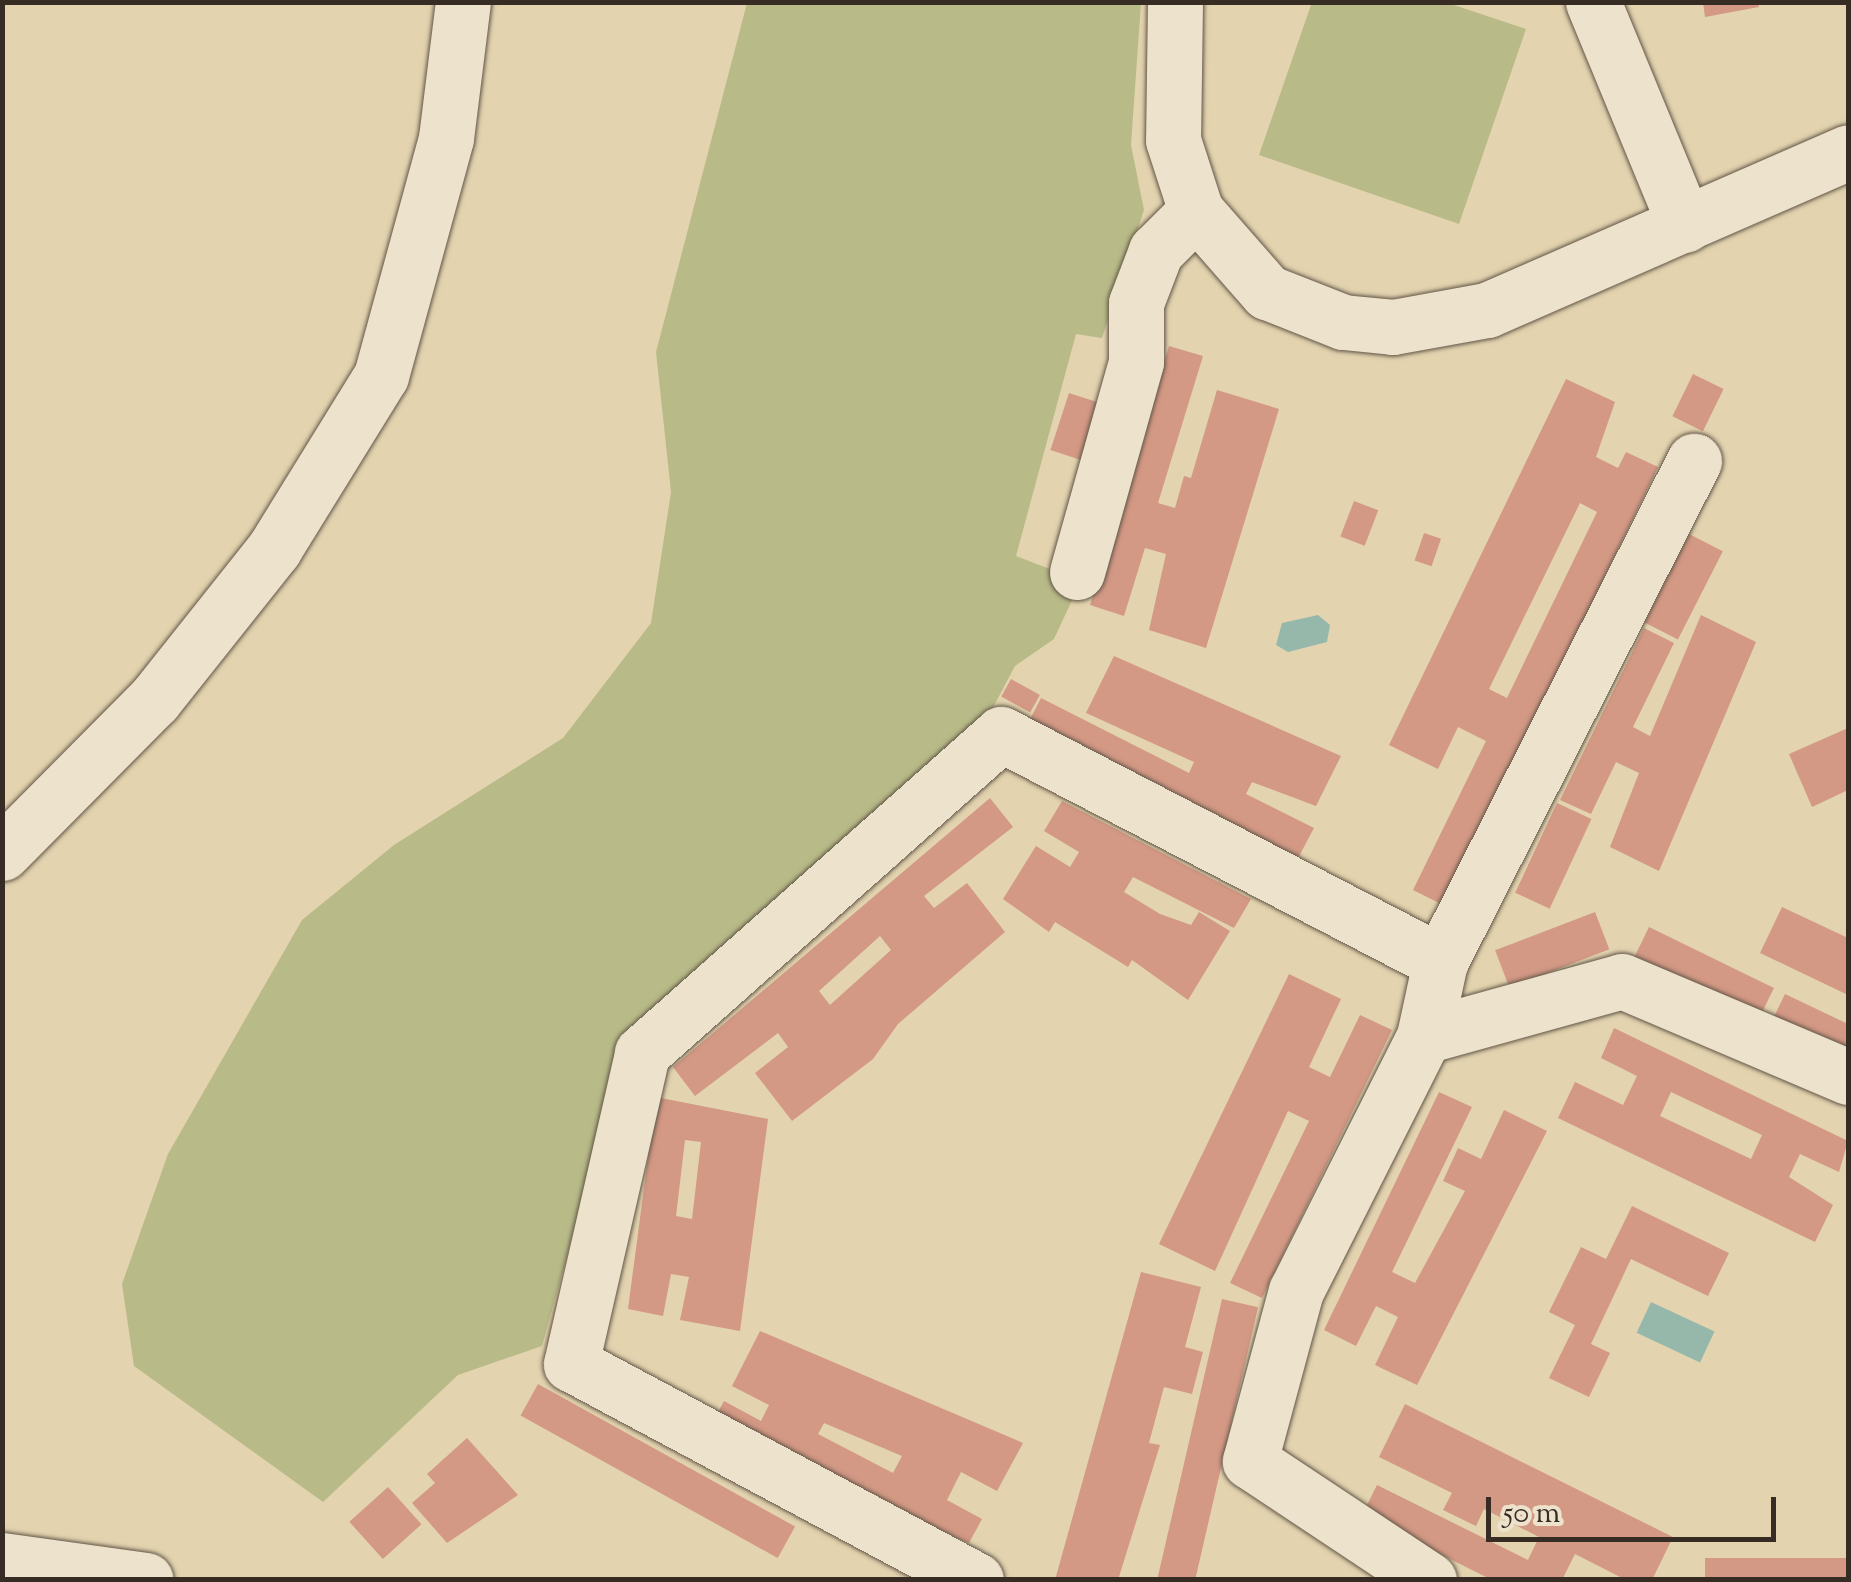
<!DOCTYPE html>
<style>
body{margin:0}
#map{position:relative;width:1851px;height:1582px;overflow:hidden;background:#e3d3af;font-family:"Sorts Mill Goudy",serif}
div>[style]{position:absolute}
.green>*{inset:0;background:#b8bb88}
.water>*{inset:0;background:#95b8ab;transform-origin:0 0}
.building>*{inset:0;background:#d39985;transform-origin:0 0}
.roads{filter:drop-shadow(0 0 2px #615647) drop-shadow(0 0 2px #615647)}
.minor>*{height:55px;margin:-27.5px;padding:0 27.5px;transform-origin:27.5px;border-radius:27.5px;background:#ede2cb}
span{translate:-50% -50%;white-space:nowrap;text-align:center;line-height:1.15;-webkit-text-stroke:8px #ede2cb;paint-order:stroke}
.frame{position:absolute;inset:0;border:5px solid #362c24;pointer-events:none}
.scale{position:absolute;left:1486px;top:1497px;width:290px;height:45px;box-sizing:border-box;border:5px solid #362c24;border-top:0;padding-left:12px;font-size:30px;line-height:35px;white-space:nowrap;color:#362c24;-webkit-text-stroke:8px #ede2cb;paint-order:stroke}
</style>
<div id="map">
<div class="green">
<div style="clip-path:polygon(1312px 2px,1448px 3px,1526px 29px,1459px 224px,1259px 155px)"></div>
<div style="clip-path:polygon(747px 3px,1141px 3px,1131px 145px,1144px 210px,1102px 338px,1076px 334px,1016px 556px,1081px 581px,1054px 639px,1015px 666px,988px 717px,612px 1094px,542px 1346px,458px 1375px,323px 1502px,134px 1366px,122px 1284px,168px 1154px,302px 920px,394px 845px,563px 738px,651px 623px,671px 492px,656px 352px)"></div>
</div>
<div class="water">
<div style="clip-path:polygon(1318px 615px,1330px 625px,1327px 642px,1288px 652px,1276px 645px,1282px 623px)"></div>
<div style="left:1651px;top:1302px;width:70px;height:34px;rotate:25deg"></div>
</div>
<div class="building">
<div style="clip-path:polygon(1703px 2px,1758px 2px,1759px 7px,1705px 17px)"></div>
<div style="clip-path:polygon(1169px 346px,1203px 356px,1158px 503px,1175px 508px,1184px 476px,1191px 478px,1217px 390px,1279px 409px,1206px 648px,1149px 630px,1166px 554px,1145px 548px,1124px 616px,1090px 605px)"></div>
<div style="left:1693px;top:374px;width:34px;height:47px;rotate:26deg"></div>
<div style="clip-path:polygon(evenodd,1566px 379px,1615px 402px,1596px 457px,1618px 468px,1626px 452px,1658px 467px,1445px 906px,1413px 890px,1486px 741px,1458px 727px,1438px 769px,1389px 745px,1566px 379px,1580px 503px,1597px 512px,1507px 698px,1489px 689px,1580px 503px)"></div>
<div style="left:1069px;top:393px;width:40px;height:60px;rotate:18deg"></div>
<div style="left:1354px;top:501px;width:26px;height:38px;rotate:21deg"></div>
<div style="left:1424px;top:533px;width:18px;height:29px;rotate:19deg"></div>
<div style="left:1689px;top:534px;width:38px;height:99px;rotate:27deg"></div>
<div style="clip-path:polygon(1701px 615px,1756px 642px,1659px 871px,1610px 847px,1639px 773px,1616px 762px,1591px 814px,1560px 800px,1644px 628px,1674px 643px,1633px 727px,1650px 736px)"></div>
<div style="clip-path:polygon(1114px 656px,1341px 756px,1316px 806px,1252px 782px,1246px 794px,1314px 828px,1297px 860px,1025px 729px,1041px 698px,1189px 773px,1194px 762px,1086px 713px)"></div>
<div style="left:1011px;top:679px;width:33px;height:20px;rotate:29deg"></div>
<div style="clip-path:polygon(1848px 728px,1848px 790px,1812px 807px,1789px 754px)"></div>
<div style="clip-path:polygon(evenodd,990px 798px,1013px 827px,924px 896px,934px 908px,967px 883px,1005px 932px,898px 1024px,873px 1059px,792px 1121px,755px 1073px,788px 1047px,778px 1033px,695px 1096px,673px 1067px,990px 798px,880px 936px,891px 950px,830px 1005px,819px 991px,880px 936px)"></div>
<div style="clip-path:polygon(1062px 801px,1251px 899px,1234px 928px,1133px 877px,1124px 892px,1160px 914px,1191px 925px,1199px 912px,1230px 931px,1188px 1000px,1132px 960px,1128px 967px,1055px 922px,1049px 932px,1003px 899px,1036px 846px,1070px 867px,1079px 852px,1044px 831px)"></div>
<div style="left:1557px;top:803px;width:38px;height:99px;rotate:25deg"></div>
<div style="clip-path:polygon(1782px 907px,1848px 938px,1848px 995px,1760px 953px)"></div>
<div style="left:1595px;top:912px;width:40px;height:107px;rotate:69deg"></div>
<div style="left:1649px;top:927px;width:139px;height:38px;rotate:26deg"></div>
<div style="clip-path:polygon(1289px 974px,1341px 999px,1309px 1067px,1330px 1077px,1360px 1015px,1392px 1030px,1262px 1298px,1230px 1283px,1309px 1121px,1288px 1111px,1215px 1271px,1159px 1244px)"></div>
<div style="clip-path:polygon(1785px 994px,1848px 1024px,1848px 1065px,1769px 1027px)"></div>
<div style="clip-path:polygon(evenodd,1614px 1028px,1848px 1141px,1839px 1172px,1800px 1154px,1789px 1177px,1833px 1205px,1815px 1242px,1558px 1118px,1575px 1082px,1623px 1105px,1637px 1076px,1601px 1058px,1614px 1028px,1671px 1092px,1762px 1135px,1751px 1159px,1660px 1116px,1671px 1092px)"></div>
<div style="clip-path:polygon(1439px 1092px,1472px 1107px,1392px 1272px,1415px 1283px,1465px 1191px,1443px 1181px,1458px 1148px,1481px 1159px,1504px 1110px,1547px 1131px,1417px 1385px,1375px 1365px,1398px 1317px,1376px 1306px,1356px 1346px,1324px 1330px)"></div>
<div style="clip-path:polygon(evenodd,656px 1097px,768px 1119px,740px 1331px,680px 1320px,689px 1277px,671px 1274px,663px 1316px,628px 1309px,656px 1097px,685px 1140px,701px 1142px,692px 1219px,676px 1216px,685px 1140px)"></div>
<div style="clip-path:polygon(1632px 1206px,1729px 1253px,1708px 1296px,1631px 1259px,1591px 1344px,1610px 1353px,1589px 1397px,1549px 1378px,1575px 1325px,1549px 1312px,1581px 1247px,1606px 1259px)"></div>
<div style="clip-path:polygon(1141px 1272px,1201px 1287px,1185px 1347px,1203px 1352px,1192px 1394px,1164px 1387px,1149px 1443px,1160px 1445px,1118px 1580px,1055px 1580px)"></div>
<div style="left:1222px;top:1299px;width:37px;height:290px;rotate:13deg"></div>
<div style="clip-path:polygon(evenodd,760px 1331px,1023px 1443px,997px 1491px,961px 1472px,947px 1500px,982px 1519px,969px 1543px,707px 1433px,724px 1401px,761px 1421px,769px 1405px,732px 1386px,760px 1331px,824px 1423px,902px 1456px,893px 1473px,818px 1434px,824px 1423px)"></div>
<div style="left:538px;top:1384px;width:294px;height:36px;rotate:29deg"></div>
<div style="clip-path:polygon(1405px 1404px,1673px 1537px,1652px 1580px,1626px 1580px,1575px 1554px,1562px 1580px,1492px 1580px,1362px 1515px,1377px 1485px,1528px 1560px,1539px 1537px,1484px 1509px,1476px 1526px,1443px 1510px,1452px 1493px,1379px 1457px)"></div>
<div style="clip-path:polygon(467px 1438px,518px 1495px,447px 1543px,412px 1503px,435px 1483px,427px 1474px)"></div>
<div style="left:388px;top:1487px;width:50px;height:52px;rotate:48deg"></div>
<div style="left:1705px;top:1558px;width:143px;height:22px"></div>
</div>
<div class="roads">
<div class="minor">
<div style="left:1175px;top:2px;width:138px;rotate:90.8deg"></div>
<div style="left:1173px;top:140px;width:75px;rotate:72.1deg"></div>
<div style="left:1196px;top:211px;width:108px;rotate:48.8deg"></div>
<div style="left:1267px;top:292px;width:82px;rotate:21.5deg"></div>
<div style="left:1343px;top:322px;width:50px;rotate:5.7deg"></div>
<div style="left:1393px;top:327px;width:96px;rotate:-10.3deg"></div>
<div style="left:1487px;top:310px;width:394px;rotate:-23.6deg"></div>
<div style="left:1593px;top:2px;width:241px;rotate:67.6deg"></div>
<div style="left:1077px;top:572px;width:218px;rotate:-74.3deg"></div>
<div style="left:1136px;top:362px;width:59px;rotate:-90deg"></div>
<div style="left:1136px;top:303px;width:56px;rotate:-69deg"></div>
<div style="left:1156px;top:251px;width:57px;rotate:-45deg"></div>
<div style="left:2px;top:853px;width:216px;rotate:-45.2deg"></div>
<div style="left:154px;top:700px;width:193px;rotate:-51.5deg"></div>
<div style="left:274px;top:549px;width:203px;rotate:-58.3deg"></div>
<div style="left:381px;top:376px;width:247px;rotate:-74.7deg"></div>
<div style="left:446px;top:138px;width:137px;rotate:-82.9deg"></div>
<div style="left:1424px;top:1036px;width:205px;rotate:-15.5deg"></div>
<div style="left:1622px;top:981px;width:246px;rotate:23deg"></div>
<div style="left:2px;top:1560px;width:145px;rotate:7.9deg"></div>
<div style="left:976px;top:1580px;width:459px;rotate:-151.9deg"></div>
<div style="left:571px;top:1364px;width:319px;rotate:-77.1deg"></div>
<div style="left:642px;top:1053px;width:480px;rotate:-41.6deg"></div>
<div style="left:1001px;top:734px;width:495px;rotate:27.4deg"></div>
<div style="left:1429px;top:1580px;width:215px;rotate:-146.4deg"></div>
<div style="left:1250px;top:1461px;width:176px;rotate:-74.9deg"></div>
<div style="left:1296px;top:1291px;width:285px;rotate:-63.3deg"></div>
<div style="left:1424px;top:1036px;width:76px;rotate:-77.8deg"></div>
<div style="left:1440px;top:962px;width:562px;rotate:-63.12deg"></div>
</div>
</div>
<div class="frame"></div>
<div class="scale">50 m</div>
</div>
